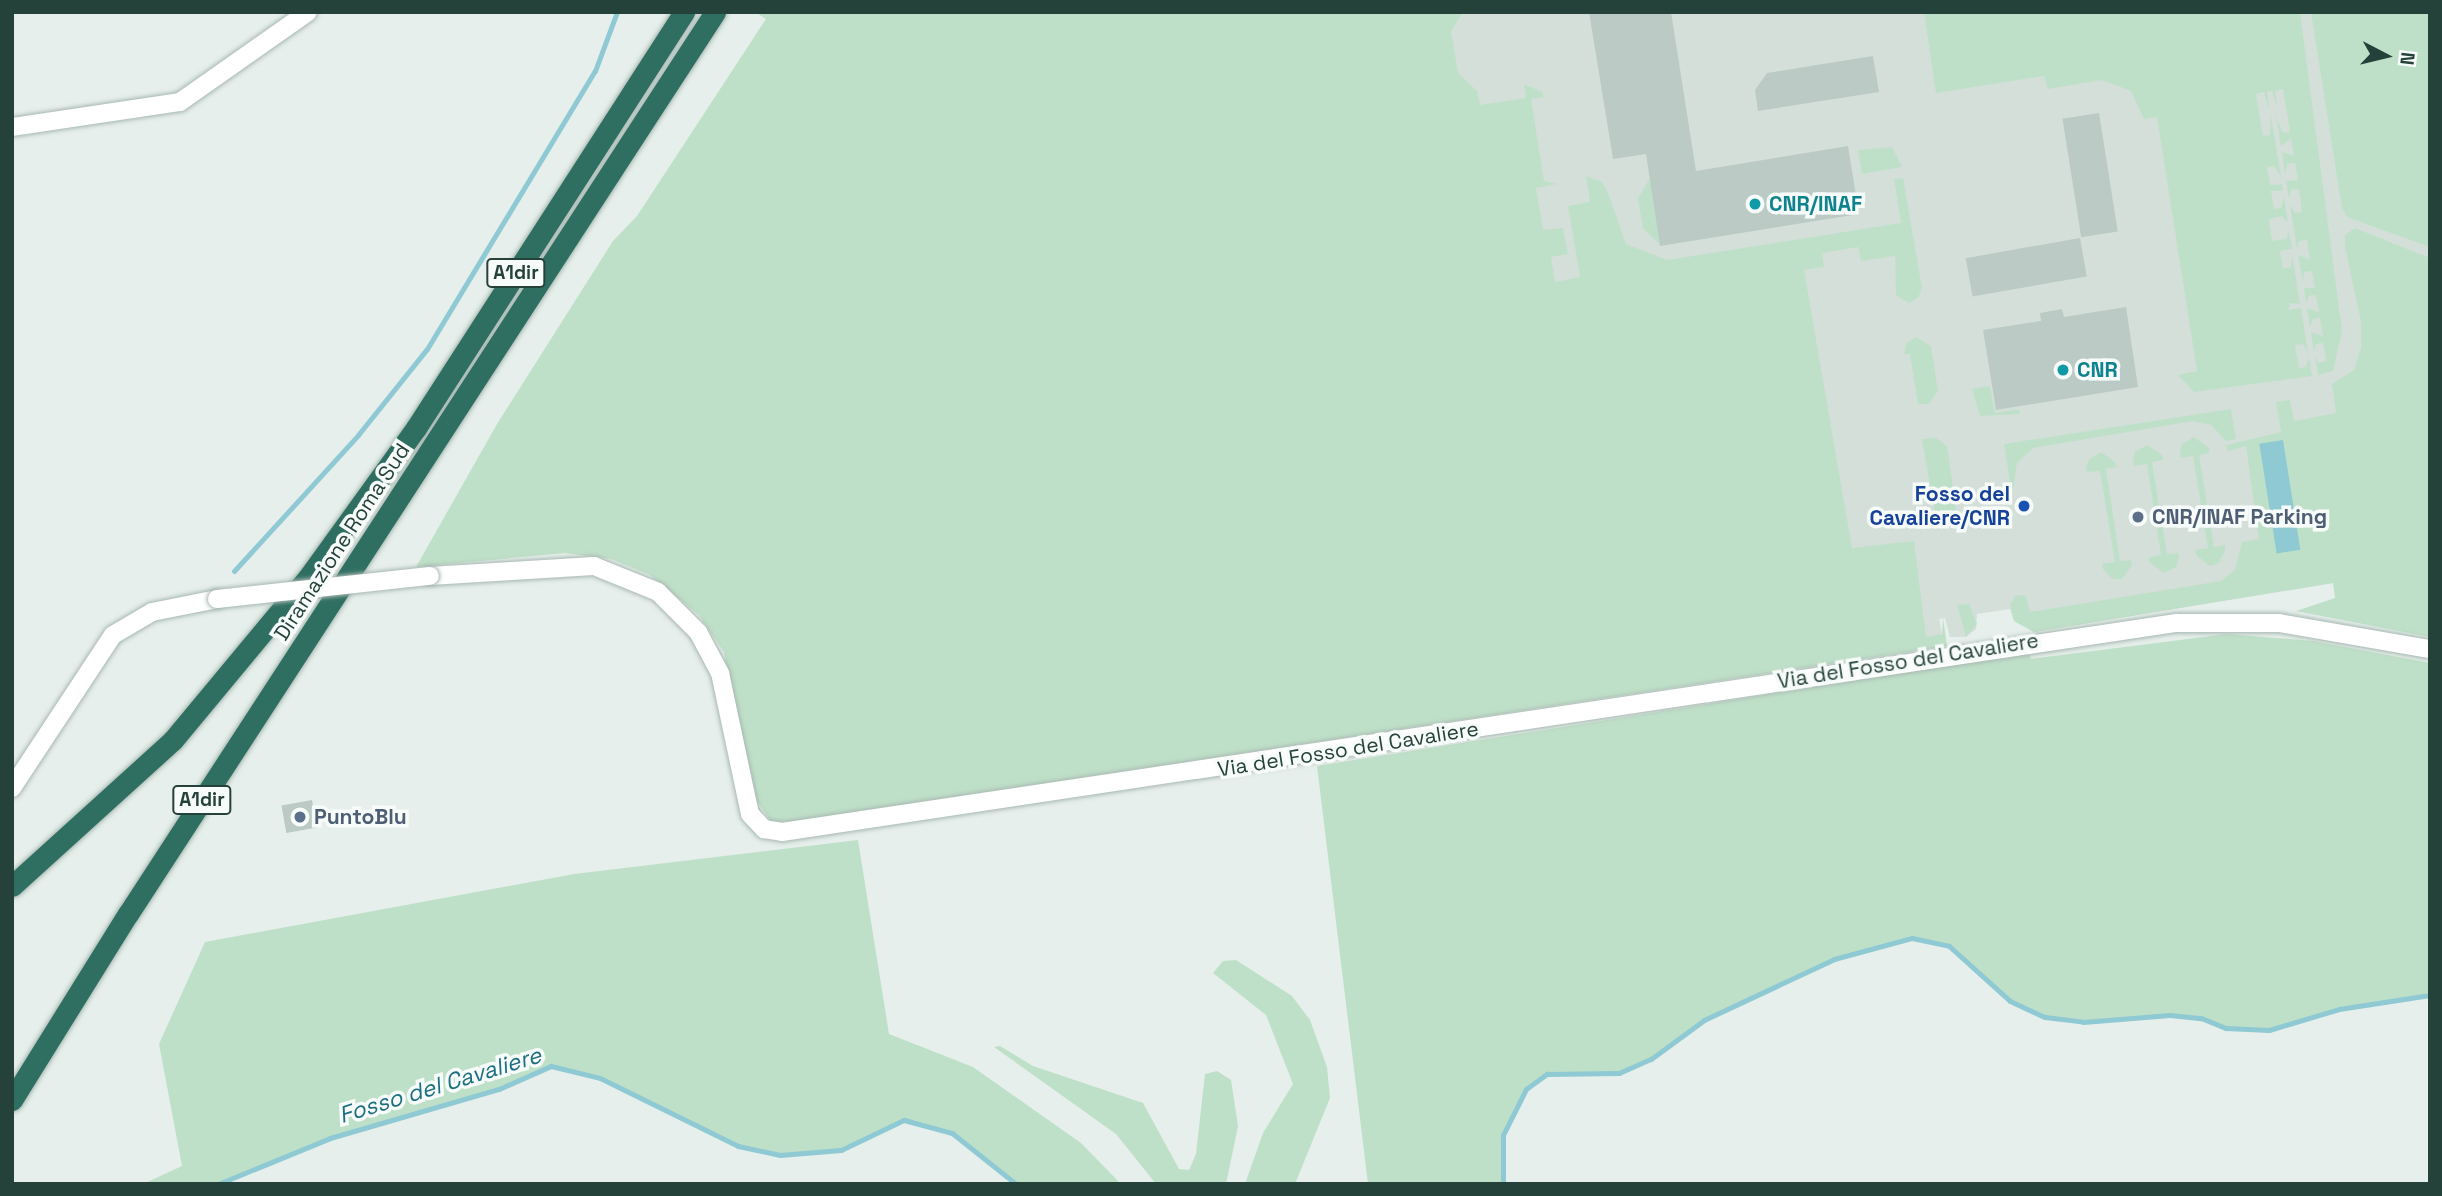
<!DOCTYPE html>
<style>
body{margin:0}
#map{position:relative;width:2442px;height:1196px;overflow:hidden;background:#e6efeb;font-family:"Space Grotesk",sans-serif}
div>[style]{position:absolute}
.built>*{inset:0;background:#d4dfda}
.green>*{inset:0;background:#bfe0c8}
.water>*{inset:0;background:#8ec9d4;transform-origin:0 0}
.stream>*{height:5px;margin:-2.5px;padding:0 2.5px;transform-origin:2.5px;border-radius:2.5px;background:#8ec9d4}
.building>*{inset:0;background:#bbcac4;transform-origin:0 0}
.roads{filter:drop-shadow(0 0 2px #a8b8b2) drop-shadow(0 0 2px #a8b8b2)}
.street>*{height:18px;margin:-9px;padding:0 9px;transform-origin:9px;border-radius:9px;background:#fff}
.highway>*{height:21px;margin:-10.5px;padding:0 10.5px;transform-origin:10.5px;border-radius:10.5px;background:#2f6f62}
.bridges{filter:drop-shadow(0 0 2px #a8b8b2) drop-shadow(0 0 2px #a8b8b2)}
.street-bridge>*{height:18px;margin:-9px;padding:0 9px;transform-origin:9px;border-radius:9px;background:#fff}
.dots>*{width:19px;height:19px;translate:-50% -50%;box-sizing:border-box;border:4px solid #f7fbf9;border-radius:50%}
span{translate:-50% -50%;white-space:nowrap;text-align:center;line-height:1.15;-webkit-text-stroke:7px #f7fbf9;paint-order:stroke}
.shield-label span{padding:2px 5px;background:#f7fbf9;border:2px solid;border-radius:5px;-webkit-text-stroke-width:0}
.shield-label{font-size:19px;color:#24423a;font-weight:700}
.culture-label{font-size:21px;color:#0d838f;font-weight:700}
.left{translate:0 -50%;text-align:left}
.transit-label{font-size:21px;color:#164399;font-weight:700}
.right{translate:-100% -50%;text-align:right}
.service-label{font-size:21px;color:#4e5e75;font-weight:700}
.street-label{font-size:21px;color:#24423a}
.water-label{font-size:23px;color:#1c6f80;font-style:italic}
.frame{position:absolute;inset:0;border:14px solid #24423a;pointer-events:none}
.north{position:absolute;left:2351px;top:21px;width:70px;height:70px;-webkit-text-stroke:5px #f7fbf9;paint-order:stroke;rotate:97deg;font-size:19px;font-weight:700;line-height:28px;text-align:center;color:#24423a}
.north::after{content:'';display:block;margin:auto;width:24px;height:32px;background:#24423a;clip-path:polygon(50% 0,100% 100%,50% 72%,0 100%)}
</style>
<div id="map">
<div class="built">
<div style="clip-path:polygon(1391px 12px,2430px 12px,2430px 567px,2034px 632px,2014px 621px,2010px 609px,1977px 614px,1976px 629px,1966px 637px,1950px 637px,1945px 618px,1939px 619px,1942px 634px,1926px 638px,1502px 701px)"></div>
</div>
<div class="green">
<div style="clip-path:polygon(755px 12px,1463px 12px,1451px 31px,1458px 73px,1477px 91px,1480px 105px,1526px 98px,1524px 84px,1542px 92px,1544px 97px,1531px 99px,1544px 181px,1557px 184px,1536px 188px,1543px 230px,1563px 228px,1568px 254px,1551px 257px,1555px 282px,1580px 277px,1568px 206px,1590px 202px,1586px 176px,1602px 182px,1608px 193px,1626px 244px,1667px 260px,1901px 223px,1894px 179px,1903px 178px,1922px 288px,1918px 298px,1909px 303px,1896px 295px,1895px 256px,1861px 261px,1858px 247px,1822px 253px,1824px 267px,1804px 270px,1852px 548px,1914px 541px,1926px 637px,1942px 634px,1943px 618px,1947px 646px,790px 822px,771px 821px,751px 793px,724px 652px,699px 615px,650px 575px,611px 559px,565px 553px,416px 567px,497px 424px,613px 241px,637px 216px,766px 19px)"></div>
<div style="clip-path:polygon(1924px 12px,2300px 12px,2342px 331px,2333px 371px,2318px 375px,2315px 356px,2319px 363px,2326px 361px,2323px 343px,2316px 344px,2314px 352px,2311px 332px,2323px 336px,2320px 318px,2313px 319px,2310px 328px,2307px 308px,2319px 312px,2316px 295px,2309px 296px,2306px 303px,2304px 288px,2315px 288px,2312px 271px,2304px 272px,2303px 282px,2298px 255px,2310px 260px,2307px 240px,2299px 241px,2297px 249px,2290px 205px,2295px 213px,2302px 212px,2299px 189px,2291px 190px,2289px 199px,2286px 181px,2298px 180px,2295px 163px,2287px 164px,2285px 175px,2282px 152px,2294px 156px,2291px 138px,2281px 146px,2276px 116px,2283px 133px,2290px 132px,2283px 89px,2275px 91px,2278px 109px,2272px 91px,2267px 92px,2269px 110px,2264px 92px,2256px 94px,2263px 136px,2270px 135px,2271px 116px,2281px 177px,2274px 166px,2267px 167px,2270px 185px,2282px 184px,2283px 191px,2271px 191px,2274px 209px,2281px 208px,2284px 197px,2288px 223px,2282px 216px,2269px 219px,2272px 241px,2286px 239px,2289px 232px,2292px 249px,2280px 251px,2283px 269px,2291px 267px,2292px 254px,2300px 304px,2290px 303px,2288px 310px,2301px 308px,2308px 353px,2303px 344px,2295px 345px,2299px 368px,2306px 367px,2309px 357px,2312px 376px,2194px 392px,2178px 375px,2197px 371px,2157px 117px,2144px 119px,2131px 91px,2102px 80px,2048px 89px,2044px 76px,1936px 93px)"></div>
<div style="clip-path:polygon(2311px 12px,2430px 12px,2430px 247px,2347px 217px,2342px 208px)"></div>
<div style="clip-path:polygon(1892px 147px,1902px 167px,1862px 174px,1858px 150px)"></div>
<div style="clip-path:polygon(1650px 178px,1660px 245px,1643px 228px,1638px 199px)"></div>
<div style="clip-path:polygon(2355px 228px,2430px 258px,2430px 637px,2296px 611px,2335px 598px,2333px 583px,2034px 632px,2014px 621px,2010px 605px,2016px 595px,2026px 596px,2030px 612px,2221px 581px,2235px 570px,2242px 542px,2259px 539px,2246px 446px,2228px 451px,2226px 445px,2281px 432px,2276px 402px,2290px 400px,2294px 421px,2336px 413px,2332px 384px,2354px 370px,2361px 348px,2361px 322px,2345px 246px,2345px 235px)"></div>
<div style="clip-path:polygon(1916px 337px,1931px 346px,1938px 391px,1929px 404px,1918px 404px,1910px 354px,1904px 354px,1906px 344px)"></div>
<div style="clip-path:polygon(1990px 386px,1995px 413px,2019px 409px,2020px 414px,1980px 416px,1972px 389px)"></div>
<div style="clip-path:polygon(2231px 409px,2236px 439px,2226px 441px,2211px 425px,2193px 421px,2033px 448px,2017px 463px,2012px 495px,2004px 444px)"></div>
<div style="clip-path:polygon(2194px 437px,2209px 448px,2209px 453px,2199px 455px,2214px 547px,2225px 545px,2225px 550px,2219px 563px,2210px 566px,2196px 555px,2195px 550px,2208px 548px,2193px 456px,2181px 458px,2180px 454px,2182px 444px)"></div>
<div style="clip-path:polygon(1936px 438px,1947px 446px,1958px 522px,1937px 526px,1922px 439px)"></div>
<div style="clip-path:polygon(2147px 445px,2162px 455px,2163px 460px,2152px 462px,2167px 554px,2178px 553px,2179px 558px,2176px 567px,2164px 573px,2149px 562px,2149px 557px,2161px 555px,2147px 464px,2134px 466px,2133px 461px,2135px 452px)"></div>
<div style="clip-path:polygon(2101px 452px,2115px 462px,2116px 467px,2106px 469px,2120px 561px,2131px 560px,2132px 565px,2122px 579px,2112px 579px,2103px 569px,2102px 564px,2115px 562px,2100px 471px,2087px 472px,2086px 468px,2089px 459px)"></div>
<div style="clip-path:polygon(1969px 604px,1977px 624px,1966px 637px,1957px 605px)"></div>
<div style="clip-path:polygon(2227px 634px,2313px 641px,2430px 663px,2430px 995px,2339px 1009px,2269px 1030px,2226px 1028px,2201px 1018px,2170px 1015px,2083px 1022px,2045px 1017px,2010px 1001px,1949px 946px,1912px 938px,1834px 959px,1704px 1020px,1651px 1059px,1619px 1073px,1547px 1074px,1526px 1090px,1503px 1135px,1503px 1184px,1368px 1184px,1317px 766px,2029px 653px,2031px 659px)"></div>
<div style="clip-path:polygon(858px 840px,889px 1034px,973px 1067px,1081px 1143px,1121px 1184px,1016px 1184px,952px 1133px,904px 1120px,841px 1150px,780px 1155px,738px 1146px,600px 1078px,551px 1066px,499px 1089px,340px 1135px,218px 1184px,143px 1184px,182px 1166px,159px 1044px,205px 942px,574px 874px)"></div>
<div style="clip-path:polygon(1236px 960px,1292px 996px,1310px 1020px,1327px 1067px,1330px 1098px,1295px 1184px,1245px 1184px,1263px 1133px,1293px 1084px,1266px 1015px,1213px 973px,1223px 961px)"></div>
<div style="clip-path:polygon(1000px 1046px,1033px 1066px,1143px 1103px,1179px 1169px,1189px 1170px,1196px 1154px,1205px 1074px,1217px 1071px,1231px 1080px,1238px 1126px,1226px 1184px,1156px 1184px,1116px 1134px,994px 1047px)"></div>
</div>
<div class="water">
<div style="left:2283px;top:440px;width:111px;height:24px;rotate:81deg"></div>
</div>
<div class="stream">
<div style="left:234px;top:571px;width:184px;rotate:-47.6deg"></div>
<div style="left:358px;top:435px;width:110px;rotate:-51.3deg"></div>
<div style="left:427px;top:349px;width:325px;rotate:-58.9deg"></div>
<div style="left:595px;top:71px;width:63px;rotate:-69.6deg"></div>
<div style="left:218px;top:1184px;width:121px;rotate:-22.3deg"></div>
<div style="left:330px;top:1138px;width:176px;rotate:-16.2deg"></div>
<div style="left:499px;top:1089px;width:57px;rotate:-23.9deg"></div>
<div style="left:551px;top:1066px;width:50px;rotate:13.8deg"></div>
<div style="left:600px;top:1078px;width:154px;rotate:26.2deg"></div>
<div style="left:738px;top:1146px;width:43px;rotate:12.1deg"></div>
<div style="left:780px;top:1155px;width:61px;rotate:-4.7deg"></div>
<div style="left:841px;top:1150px;width:70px;rotate:-25.5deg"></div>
<div style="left:904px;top:1120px;width:50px;rotate:15.2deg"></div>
<div style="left:952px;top:1133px;width:82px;rotate:38.6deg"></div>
<div style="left:1503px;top:1184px;width:49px;rotate:-90deg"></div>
<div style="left:1503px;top:1135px;width:51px;rotate:-63.4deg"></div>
<div style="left:1526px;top:1089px;width:26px;rotate:-36deg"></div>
<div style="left:1547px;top:1074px;width:72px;rotate:-0.8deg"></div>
<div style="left:1619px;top:1073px;width:35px;rotate:-24deg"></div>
<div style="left:1651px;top:1059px;width:66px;rotate:-36.3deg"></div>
<div style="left:1704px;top:1020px;width:144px;rotate:-25.1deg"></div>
<div style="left:1834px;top:959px;width:81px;rotate:-15.1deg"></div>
<div style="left:1912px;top:938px;width:38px;rotate:12deg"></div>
<div style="left:1949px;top:946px;width:82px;rotate:42deg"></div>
<div style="left:2010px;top:1001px;width:38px;rotate:25deg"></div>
<div style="left:2045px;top:1017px;width:38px;rotate:7deg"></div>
<div style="left:2083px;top:1022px;width:87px;rotate:-4.6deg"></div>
<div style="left:2170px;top:1015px;width:31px;rotate:6deg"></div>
<div style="left:2201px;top:1018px;width:27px;rotate:22deg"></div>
<div style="left:2226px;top:1028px;width:43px;rotate:2.7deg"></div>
<div style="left:2269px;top:1030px;width:73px;rotate:-16.7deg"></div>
<div style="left:2339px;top:1009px;width:92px;rotate:-8.7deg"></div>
</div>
<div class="building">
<div style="clip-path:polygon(1589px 12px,1671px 12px,1696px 171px,1848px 146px,1859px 214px,1660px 246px,1646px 154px,1613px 159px)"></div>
<div style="clip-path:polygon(1873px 56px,1879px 92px,1758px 111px,1755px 90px,1767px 73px)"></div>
<div style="left:2099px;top:113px;width:120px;height:37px;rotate:81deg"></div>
<div style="left:2080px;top:238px;width:39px;height:116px;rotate:80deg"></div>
<div style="clip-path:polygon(2126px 307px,2138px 387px,1996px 410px,1983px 330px,2041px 321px,2040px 313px,2062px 309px,2064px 317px)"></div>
<div style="left:312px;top:800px;width:28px;height:31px;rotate:80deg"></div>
</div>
<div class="roads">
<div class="street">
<div style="left:12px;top:127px;width:170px;rotate:-8.5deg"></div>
<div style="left:180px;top:102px;width:156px;rotate:-35.1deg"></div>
<div style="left:430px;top:576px;width:164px;rotate:-3.5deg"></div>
<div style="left:594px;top:566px;width:69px;rotate:22.1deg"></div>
<div style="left:658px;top:592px;width:57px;rotate:45deg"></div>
<div style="left:698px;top:632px;width:47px;rotate:61.8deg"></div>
<div style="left:720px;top:673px;width:144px;rotate:78deg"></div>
<div style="left:750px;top:814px;width:21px;rotate:47deg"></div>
<div style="left:764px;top:829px;width:18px;rotate:9deg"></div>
<div style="left:782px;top:832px;width:1410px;rotate:-8.53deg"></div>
<div style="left:2176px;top:623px;width:103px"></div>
<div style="left:2279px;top:623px;width:153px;rotate:9.8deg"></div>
<div style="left:12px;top:788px;width:183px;rotate:-56.6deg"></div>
<div style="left:113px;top:635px;width:45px;rotate:-30.5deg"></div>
<div style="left:152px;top:612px;width:66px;rotate:-11.3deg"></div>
</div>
<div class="highway">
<div style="left:12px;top:886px;width:217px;rotate:-42.2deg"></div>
<div style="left:173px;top:740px;width:214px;rotate:-50.3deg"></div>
<div style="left:310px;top:575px;width:181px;rotate:-54.2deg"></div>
<div style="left:416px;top:428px;width:495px;rotate:-57.2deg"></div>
<div style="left:12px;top:1100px;width:219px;rotate:-58.1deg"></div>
<div style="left:128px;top:914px;width:1076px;rotate:-56.94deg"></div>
</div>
</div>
<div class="bridges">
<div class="street-bridge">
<div style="left:217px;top:599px;width:214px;rotate:-6.2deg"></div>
</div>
</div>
<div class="dots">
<div style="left:1755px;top:204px;background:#0f9aa8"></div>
<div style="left:2063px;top:370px;background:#0f9aa8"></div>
<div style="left:2024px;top:506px;background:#1a4fb4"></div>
<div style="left:2138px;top:517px;background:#5c6f8a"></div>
<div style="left:300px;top:817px;background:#5c6f8a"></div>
</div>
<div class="shield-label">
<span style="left:516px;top:273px">A1dir</span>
<span style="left:202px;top:800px">A1dir</span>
</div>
<div class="culture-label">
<span class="left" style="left:1769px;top:204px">CNR/INAF</span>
<span class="left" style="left:2077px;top:370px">CNR</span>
</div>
<div class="transit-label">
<span class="right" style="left:2010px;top:506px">Fosso del<br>Cavaliere/CNR</span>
</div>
<div class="service-label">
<span class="left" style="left:2152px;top:517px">CNR/INAF Parking</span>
<span class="left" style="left:314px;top:817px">PuntoBlu</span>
</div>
<div class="street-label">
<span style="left:342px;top:542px;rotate:-57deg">Diramazione Roma Sud</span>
<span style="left:1908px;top:661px;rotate:-9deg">Via del Fosso del Cavaliere</span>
<span style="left:1348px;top:749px;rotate:-9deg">Via del Fosso del Cavaliere</span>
</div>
<div class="water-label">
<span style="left:440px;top:1085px;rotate:-17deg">Fosso del Cavaliere</span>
</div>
<div class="frame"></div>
<div class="north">N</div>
</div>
